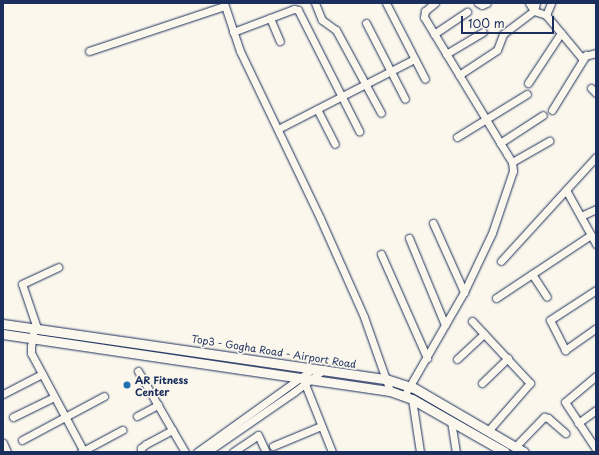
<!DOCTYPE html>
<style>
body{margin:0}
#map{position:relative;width:599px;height:455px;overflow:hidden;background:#fbf7ec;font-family:"Playpen Sans",sans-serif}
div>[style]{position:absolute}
.roads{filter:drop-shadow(0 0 1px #1b2f5e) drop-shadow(0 0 1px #1b2f5e)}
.minor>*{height:7px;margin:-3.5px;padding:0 3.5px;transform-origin:3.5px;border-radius:3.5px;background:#fbf7ec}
.major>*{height:9px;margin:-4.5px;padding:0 4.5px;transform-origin:4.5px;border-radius:4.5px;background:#fbf7ec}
.dots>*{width:11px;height:11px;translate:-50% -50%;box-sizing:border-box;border:2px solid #fbf7ec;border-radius:50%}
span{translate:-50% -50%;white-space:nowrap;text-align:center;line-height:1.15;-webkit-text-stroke:3.5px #fbf7ec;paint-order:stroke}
.street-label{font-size:10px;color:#1b2f5e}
.poi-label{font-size:10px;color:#1b2f5e;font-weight:700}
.left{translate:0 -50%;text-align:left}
.frame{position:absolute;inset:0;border:4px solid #1b2f5e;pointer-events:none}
.scale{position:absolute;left:461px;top:16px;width:93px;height:18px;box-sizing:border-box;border:2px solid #1b2f5e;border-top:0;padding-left:5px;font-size:12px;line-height:14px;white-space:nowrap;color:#1b2f5e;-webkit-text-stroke:3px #fbf7ec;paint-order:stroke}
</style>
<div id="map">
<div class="roads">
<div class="minor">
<div style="left:224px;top:3px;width:51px;rotate:71.6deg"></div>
<div style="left:240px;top:51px;width:185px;rotate:64.4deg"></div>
<div style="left:320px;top:218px;width:108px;rotate:66deg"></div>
<div style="left:364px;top:317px;width:78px;rotate:70.6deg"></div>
<div style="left:315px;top:3px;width:18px;rotate:68deg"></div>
<div style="left:322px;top:20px;width:17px;rotate:36deg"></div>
<div style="left:336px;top:30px;width:94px;rotate:61.5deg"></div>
<div style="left:386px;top:3px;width:85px;rotate:62.8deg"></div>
<div style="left:478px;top:3px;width:4px;rotate:27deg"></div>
<div style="left:482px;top:5px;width:5px;rotate:-22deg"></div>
<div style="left:529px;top:3px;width:9px;rotate:58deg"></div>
<div style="left:534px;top:11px;width:13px;rotate:18deg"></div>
<div style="left:546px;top:15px;width:55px;rotate:50.2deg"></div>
<div style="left:581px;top:57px;width:16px;rotate:-15deg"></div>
<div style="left:546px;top:15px;width:13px;rotate:-67deg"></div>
<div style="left:270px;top:18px;width:25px;rotate:67deg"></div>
<div style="left:366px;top:23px;width:85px;rotate:62.8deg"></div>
<div style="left:233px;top:32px;width:65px;rotate:-20.7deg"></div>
<div style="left:294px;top:9px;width:4px;rotate:14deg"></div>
<div style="left:298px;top:10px;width:136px;rotate:63.2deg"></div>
<div style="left:434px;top:34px;width:40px;rotate:-34deg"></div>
<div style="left:89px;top:51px;width:142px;rotate:-18.4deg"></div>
<div style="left:446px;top:54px;width:43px;rotate:-30.7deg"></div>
<div style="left:459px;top:75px;width:45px;rotate:-33.3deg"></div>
<div style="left:497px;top:50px;width:17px;rotate:-69deg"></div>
<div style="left:503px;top:34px;width:39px;rotate:-37deg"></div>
<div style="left:534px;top:11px;width:8px;rotate:-76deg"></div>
<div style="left:528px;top:83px;width:60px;rotate:-56.6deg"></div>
<div style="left:591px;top:88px;width:7px;rotate:45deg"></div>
<div style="left:317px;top:109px;width:39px;rotate:63deg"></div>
<div style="left:552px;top:110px;width:65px;rotate:-58.3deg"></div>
<div style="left:278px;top:129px;width:153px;rotate:-27.2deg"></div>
<div style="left:457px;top:137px;width:82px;rotate:-31.6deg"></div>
<div style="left:500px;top:143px;width:51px;rotate:-33.1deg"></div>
<div style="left:512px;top:162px;width:43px;rotate:-29.6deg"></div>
<div style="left:566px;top:190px;width:62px;rotate:60.9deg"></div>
<div style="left:581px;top:216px;width:17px;rotate:-25deg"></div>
<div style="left:433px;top:223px;width:76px;rotate:65.8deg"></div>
<div style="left:409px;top:238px;width:94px;rotate:67.5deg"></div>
<div style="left:381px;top:254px;width:114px;rotate:66.1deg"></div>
<div style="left:501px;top:261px;width:141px;rotate:-47.6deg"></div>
<div style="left:532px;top:274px;width:27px;rotate:57deg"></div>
<div style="left:596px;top:290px;width:55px;rotate:146.9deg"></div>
<div style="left:550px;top:320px;width:34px;rotate:63deg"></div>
<div style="left:565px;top:350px;width:38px;rotate:-35deg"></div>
<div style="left:496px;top:298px;width:114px;rotate:-33.6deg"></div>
<div style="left:472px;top:321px;width:85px;rotate:46.9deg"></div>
<div style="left:530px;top:383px;width:64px;rotate:131.2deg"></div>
<div style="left:34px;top:328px;width:18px;rotate:99deg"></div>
<div style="left:31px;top:346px;width:7px;rotate:90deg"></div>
<div style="left:31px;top:353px;width:112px;rotate:61.8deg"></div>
<div style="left:37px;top:328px;width:46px;rotate:-108.8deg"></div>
<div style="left:22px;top:284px;width:40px;rotate:-25deg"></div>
<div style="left:457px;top:359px;width:37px;rotate:-43deg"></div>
<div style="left:138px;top:371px;width:94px;rotate:59.9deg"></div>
<div style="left:596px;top:376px;width:40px;rotate:140deg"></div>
<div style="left:565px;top:402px;width:56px;rotate:56.6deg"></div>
<div style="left:482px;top:383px;width:36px;rotate:-44deg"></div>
<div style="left:305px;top:384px;width:73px;rotate:68.3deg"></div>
<div style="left:3px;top:394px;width:44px;rotate:-27.1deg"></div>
<div style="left:404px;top:396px;width:120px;rotate:-60deg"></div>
<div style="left:464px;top:292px;width:65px;rotate:-64.6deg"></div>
<div style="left:492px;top:233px;width:65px;rotate:-71.3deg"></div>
<div style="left:513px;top:171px;width:9px;rotate:-96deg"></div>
<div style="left:512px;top:162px;width:9px;rotate:-122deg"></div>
<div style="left:507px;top:154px;width:160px;rotate:-121.2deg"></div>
<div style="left:424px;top:17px;width:6px;rotate:-81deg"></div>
<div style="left:425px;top:11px;width:13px;rotate:-39deg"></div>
<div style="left:412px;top:399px;width:54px;rotate:81.4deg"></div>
<div style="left:137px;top:416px;width:24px;rotate:-28deg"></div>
<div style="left:13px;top:417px;width:46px;rotate:-26deg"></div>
<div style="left:451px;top:421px;width:31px;rotate:81deg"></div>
<div style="left:578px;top:423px;width:22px;rotate:-36deg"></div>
<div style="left:22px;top:440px;width:93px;rotate:-28.2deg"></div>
<div style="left:3px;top:443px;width:10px;rotate:66deg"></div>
<div style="left:273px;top:446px;width:52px;rotate:-22.6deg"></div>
<div style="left:515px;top:447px;width:42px;rotate:-46deg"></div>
<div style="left:544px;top:417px;width:4px;rotate:14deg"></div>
<div style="left:548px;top:418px;width:23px;rotate:41deg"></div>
<div style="left:81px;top:452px;width:47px;rotate:-28.2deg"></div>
<div style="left:141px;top:452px;width:4px;rotate:-90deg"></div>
<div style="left:141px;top:448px;width:6px;rotate:-39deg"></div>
<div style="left:146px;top:444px;width:30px;rotate:-28deg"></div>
<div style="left:197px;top:452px;width:144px;rotate:-35.7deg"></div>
<div style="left:207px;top:452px;width:106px;rotate:-34.6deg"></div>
<div style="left:294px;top:392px;width:38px;rotate:-37deg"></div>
<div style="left:233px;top:452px;width:30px;rotate:-34deg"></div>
<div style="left:258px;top:435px;width:19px;rotate:65deg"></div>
</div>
<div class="major">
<div style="left:3px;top:324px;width:387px;rotate:8.2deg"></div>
<div style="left:386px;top:379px;width:29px;rotate:18deg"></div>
<div style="left:414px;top:388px;width:127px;rotate:30.2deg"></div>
<div style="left:3px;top:334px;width:391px;rotate:8.4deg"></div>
<div style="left:390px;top:391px;width:23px;rotate:20deg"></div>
<div style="left:412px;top:399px;width:107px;rotate:29.7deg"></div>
</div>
</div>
<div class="dots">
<div style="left:127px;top:385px;background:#1f6fb2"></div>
</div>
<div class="street-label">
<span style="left:274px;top:351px;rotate:9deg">Top3 - Gogha Road - Airport Road</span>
</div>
<div class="poi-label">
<span class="left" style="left:135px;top:385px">AR Fitness<br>Center</span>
</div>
<div class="frame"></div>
<div class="scale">100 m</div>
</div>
